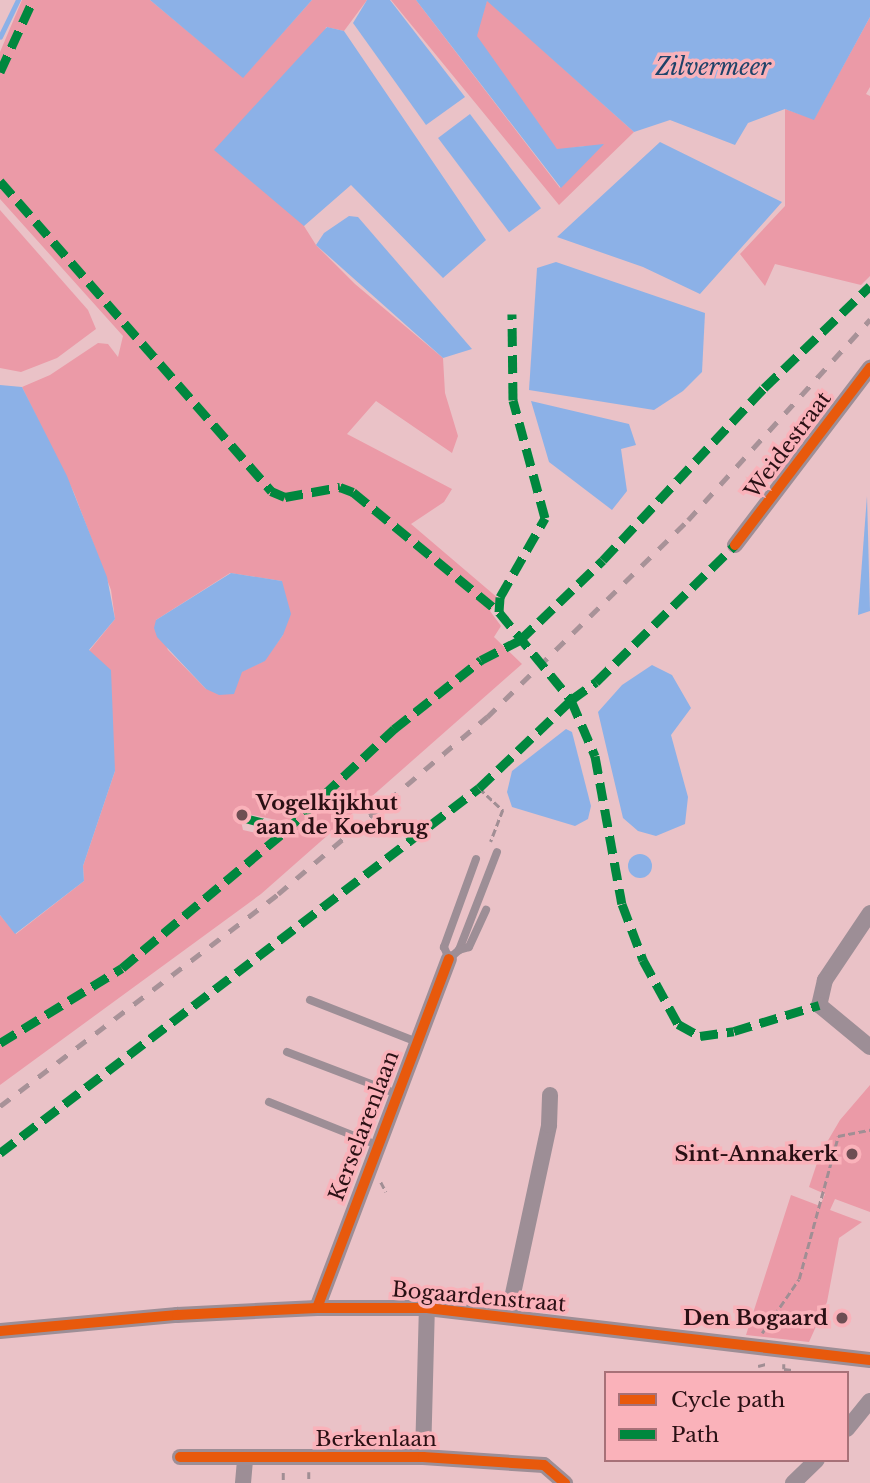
<!DOCTYPE html>
<style>
body{margin:0}
#map{position:relative;width:870px;height:1483px;overflow:hidden;background:#eac2c7;font-family:"Libre Baskerville",serif}
div>[style]{position:absolute}
.green>*{inset:0;background:#eb9aa7}
.water>*{inset:0;background:#8cb1e7;transform-origin:0 0}
.round{border-radius:50%}
.stream>*{height:4.5px;margin:-2.25px;padding:0 2.25px;transform-origin:2.25px;border-radius:2.25px;background:#8cb1e7}
.path>*{height:2.5px;margin-top:-1.25px;transform-origin:0;background:repeating-linear-gradient(90deg,#a18e94 0 7px,transparent 0 10.5px)}
.service>*{height:8px;margin:-4px;padding:0 4px;transform-origin:4px;border-radius:4px;background:#9d8e96}
.minor>*{height:16px;margin:-8px;padding:0 8px;transform-origin:8px;border-radius:8px;background:#9d8e96}
.rail>*{height:4.5px;margin-top:-2.25px;transform-origin:0;background:repeating-linear-gradient(90deg,#a89298 0 12px,transparent 0 24px)}
.quiet>*{height:9px;margin-top:-4.5px;transform-origin:0;background:repeating-linear-gradient(90deg,#00873e 0 18px,transparent 0 27px)}
.cycleway>*{height:10px;margin:-5px;padding:0 5px;transform-origin:5px;border-radius:5px;background:#e8590c}
.dots>*{width:19px;height:19px;translate:-50% -50%;box-sizing:border-box;border:4px solid #fab2ba;border-radius:50%}
span{translate:-50% -50%;white-space:nowrap;text-align:center;line-height:1.15;-webkit-text-stroke:7px #fab2ba;paint-order:stroke}
.street-label{font-size:21px;color:#2a1014}
.poi-label{font-size:21px;color:#2a1014;font-weight:700}
.left{translate:0 -50%;text-align:left}
.right{translate:-100% -50%;text-align:right}
.water-label{font-size:23px;color:#1f4369;font-style:italic}
.legend{position:absolute;left:604px;top:1371px;width:245px;height:91px;box-sizing:border-box;background:#fab2ba;border:2px solid #a77178;margin:0;padding:9px 12px;list-style:none;font-size:21px;color:#2a1014}
.legend li{display:flex;align-items:center;gap:14px;height:35px}
.legend b{width:35px;border:2px solid #a77178}
</style>
<div id="map">
<div class="green">
<div style="clip-path:polygon(evenodd,22px 0,150px 0,243px 77px,312px 0,367px 0,344px 31px,326px 27px,304px 226px,316px 245px,355px 284px,443px 358px,445px 393px,458px 436px,452px 453px,376px 401px,347px 434px,452px 489px,444px 502px,411px 524px,499px 599px,490px 611px,501px 626px,494px 637px,522px 664px,261px 894px,0 1085px,0 915px,16px 934px,84px 881px,83px 866px,115px 771px,89px 651px,115px 619px,111px 590px,74px 493px,22px 387px,50px 375px,98px 343px,108px 344px,118px 357px,123px 336px,0 199px,0 52px,22px 0,230px 573px,282px 581px,283px 635px,264px 661px,206px 689px,168px 650px,156px 620px,230px 573px,22px 0,239px 812px,281px 821px,289px 829px,283px 839px,243px 830px,239px 812px)"></div>
<div style="clip-path:polygon(391px 0,416px 0,560px 188px,585px 146px,557px 150px,476px 36px,487px 0,634px 132px,559px 205px)"></div>
<div style="clip-path:polygon(870px 17px,870px 87px,866px 94px,870px 96px,870px 276px,861px 285px,775px 264px,765px 286px,740px 254px,785px 206px,785px 109px,814px 119px)"></div>
<div style="clip-path:polygon(0 210px,88px 310px,96px 329px,57px 358px,21px 372px,0 368px)"></div>
<div style="clip-path:polygon(870px 1085px,870px 1212px,835px 1199px,830px 1210px,862px 1222px,839px 1238px,827px 1302px,809px 1342px,746px 1335px,791px 1195px,820px 1206px,825px 1194px,809px 1187px,820px 1154px,840px 1120px)"></div>
</div>
<div class="water">
<div style="clip-path:polygon(150px 0,312px 0,243px 78px)"></div>
<div style="clip-path:polygon(367px 0,390px 0,465px 97px,426px 125px,353px 23px)"></div>
<div style="clip-path:polygon(416px 0,870px 0,870px 17px,814px 120px,785px 109px,748px 123px,735px 145px,670px 120px,634px 132px,487px 1px,477px 36px,557px 149px,604px 144px,561px 188px)"></div>
<div style="clip-path:polygon(327px 27px,344px 31px,486px 240px,443px 278px,351px 185px,304px 226px,214px 150px)"></div>
<div style="left:470px;top:114px;width:118px;height:40px;rotate:53deg"></div>
<div style="clip-path:polygon(660px 142px,782px 202px,700px 294px,643px 267px,557px 237px)"></div>
<div style="clip-path:polygon(349px 216px,358px 217px,472px 349px,443px 358px,316px 245px,324px 233px)"></div>
<div style="clip-path:polygon(556px 262px,705px 313px,702px 372px,683px 391px,654px 410px,529px 390px,537px 268px)"></div>
<div style="clip-path:polygon(0 385px,22px 387px,67px 476px,107px 577px,115px 619px,89px 650px,111px 670px,115px 771px,83px 866px,84px 881px,15px 934px,0 915px)"></div>
<div style="clip-path:polygon(531px 401px,629px 424px,636px 445px,621px 449px,627px 491px,612px 510px,549px 462px)"></div>
<div style="clip-path:polygon(867px 496px,870px 611px,858px 615px)"></div>
<div style="clip-path:polygon(231px 573px,282px 581px,291px 614px,283px 635px,265px 661px,242px 672px,234px 694px,219px 695px,206px 689px,157px 637px,154px 628px,156px 620px)"></div>
<div style="clip-path:polygon(652px 665px,672px 675px,691px 708px,671px 735px,688px 797px,685px 824px,656px 836px,638px 831px,623px 818px,598px 712px,622px 685px)"></div>
<div style="clip-path:polygon(566px 729px,572px 732px,591px 806px,588px 819px,575px 826px,512px 807px,507px 792px,512px 771px)"></div>
<div class="round" style="left:628px;top:854px;width:24px;height:24px"></div>
</div>
<div class="stream">
<div style="left:0;top:37px;width:41px;rotate:-64.1deg"></div>
</div>
<div class="path">
<div style="left:479px;top:788px;width:33px;rotate:43deg"></div>
<div style="left:503px;top:810px;width:34px;rotate:111deg"></div>
<div style="left:381px;top:1182px;width:11px;rotate:63deg"></div>
<div style="left:762px;top:1333px;width:65px;rotate:-55.6deg"></div>
<div style="left:799px;top:1279px;width:148px;rotate:-74.7deg"></div>
<div style="left:838px;top:1136px;width:33px;rotate:-11deg"></div>
<div style="left:784px;top:1364px;width:5px;rotate:90deg"></div>
<div style="left:784px;top:1369px;width:8px;rotate:7deg"></div>
<div style="left:758px;top:1366px;width:8px;rotate:-14deg"></div>
<div style="left:309px;top:1472px;width:8px;rotate:90deg"></div>
<div style="left:283px;top:1480px;width:8px;rotate:-90deg"></div>
</div>
<div class="service">
<div style="left:476px;top:859px;width:94px;rotate:110deg"></div>
<div style="left:444px;top:947px;width:13px;rotate:67deg"></div>
<div style="left:449px;top:959px;width:13px;rotate:-42deg"></div>
<div style="left:459px;top:950px;width:105px;rotate:-68.8deg"></div>
<div style="left:459px;top:950px;width:10px;rotate:-17deg"></div>
<div style="left:469px;top:947px;width:41px;rotate:-65.3deg"></div>
<div style="left:310px;top:1000px;width:115px;rotate:21.4deg"></div>
<div style="left:287px;top:1052px;width:118px;rotate:20.9deg"></div>
<div style="left:269px;top:1102px;width:116px;rotate:21.7deg"></div>
</div>
<div class="minor">
<div style="left:735px;top:545px;width:223px;rotate:-52.7deg"></div>
<div style="left:870px;top:913px;width:81px;rotate:123.9deg"></div>
<div style="left:825px;top:980px;width:26px;rotate:103deg"></div>
<div style="left:819px;top:1005px;width:66px;rotate:39.5deg"></div>
<div style="left:317px;top:1308px;width:373px;rotate:-69.3deg"></div>
<div style="left:508px;top:1317px;width:196px;rotate:-77.9deg"></div>
<div style="left:549px;top:1125px;width:30px;rotate:-88deg"></div>
<div style="left:0;top:1331px;width:178px;rotate:-5.2deg"></div>
<div style="left:177px;top:1315px;width:140px;rotate:-2.9deg"></div>
<div style="left:317px;top:1308px;width:110px"></div>
<div style="left:427px;top:1308px;width:446px;rotate:6.7deg"></div>
<div style="left:847px;top:1429px;width:36px;rotate:-51deg"></div>
<div style="left:180px;top:1457px;width:243px"></div>
<div style="left:423px;top:1457px;width:121px;rotate:3.8deg"></div>
<div style="left:544px;top:1465px;width:28px;rotate:41deg"></div>
<div style="left:423px;top:1457px;width:149px;rotate:-88.5deg"></div>
<div style="left:243px;top:1483px;width:25px;rotate:-85deg"></div>
<div style="left:793px;top:1483px;width:33px;rotate:-44deg"></div>
</div>
<div class="rail">
<div style="left:0;top:1106px;width:350px;rotate:-37.3deg"></div>
<div style="left:278px;top:894px;width:274px;rotate:-40.3deg"></div>
<div style="left:487px;top:717px;width:281px;rotate:-44.4deg"></div>
<div style="left:688px;top:520px;width:271px;rotate:-47.8deg"></div>
</div>
<div class="quiet">
<div style="left:0;top:72px;width:79px;rotate:-65.4deg"></div>
<div style="left:0;top:181px;width:412px;rotate:48.8deg"></div>
<div style="left:271px;top:491px;width:15px;rotate:23deg"></div>
<div style="left:285px;top:497px;width:56px;rotate:-10.3deg"></div>
<div style="left:340px;top:487px;width:14px;rotate:21deg"></div>
<div style="left:353px;top:492px;width:189px;rotate:39.4deg"></div>
<div style="left:499px;top:612px;width:114px;rotate:50.7deg"></div>
<div style="left:571px;top:700px;width:61px;rotate:66.8deg"></div>
<div style="left:595px;top:756px;width:150px;rotate:79.7deg"></div>
<div style="left:622px;top:904px;width:60px;rotate:69.4deg"></div>
<div style="left:643px;top:960px;width:73px;rotate:61.3deg"></div>
<div style="left:678px;top:1024px;width:25px;rotate:29deg"></div>
<div style="left:700px;top:1036px;width:34px;rotate:-8deg"></div>
<div style="left:734px;top:1031px;width:89px;rotate:-17deg"></div>
<div style="left:499px;top:612px;width:15px;rotate:-86deg"></div>
<div style="left:500px;top:597px;width:91px;rotate:-60.3deg"></div>
<div style="left:545px;top:518px;width:122px;rotate:-105.2deg"></div>
<div style="left:513px;top:400px;width:86px;rotate:-90.7deg"></div>
<div style="left:245px;top:818px;width:40px;rotate:14.4deg"></div>
<div style="left:0;top:1043px;width:143px;rotate:-31.6deg"></div>
<div style="left:122px;top:968px;width:212px;rotate:-40deg"></div>
<div style="left:284px;top:832px;width:151px;rotate:-43.1deg"></div>
<div style="left:394px;top:729px;width:111px;rotate:-38.4deg"></div>
<div style="left:481px;top:660px;width:44px;rotate:-27.1deg"></div>
<div style="left:520px;top:640px;width:115px;rotate:-43.9deg"></div>
<div style="left:603px;top:560px;width:236px;rotate:-46.9deg"></div>
<div style="left:764px;top:388px;width:147px;rotate:-43.9deg"></div>
<div style="left:0;top:1153px;width:602px;rotate:-37.31deg"></div>
<div style="left:479px;top:788px;width:127px;rotate:-43.7deg"></div>
<div style="left:571px;top:700px;width:31px;rotate:-36deg"></div>
<div style="left:596px;top:682px;width:195px;rotate:-44.6deg"></div>
</div>
<div class="cycleway">
<div style="left:735px;top:545px;width:223px;rotate:-52.7deg"></div>
<div style="left:317px;top:1308px;width:373px;rotate:-69.3deg"></div>
<div style="left:0;top:1331px;width:178px;rotate:-5.2deg"></div>
<div style="left:177px;top:1315px;width:140px;rotate:-2.9deg"></div>
<div style="left:317px;top:1308px;width:110px"></div>
<div style="left:427px;top:1308px;width:446px;rotate:6.7deg"></div>
<div style="left:180px;top:1457px;width:243px"></div>
<div style="left:423px;top:1457px;width:121px;rotate:3.8deg"></div>
<div style="left:544px;top:1465px;width:28px;rotate:41deg"></div>
</div>
<div class="dots">
<div style="left:242px;top:815px;background:#6d4e53"></div>
<div style="left:852px;top:1154px;background:#6d4e53"></div>
<div style="left:842px;top:1318px;background:#6d4e53"></div>
</div>
<div class="street-label">
<span style="left:788px;top:445px;rotate:-53deg">Weidestraat</span>
<span style="left:364px;top:1126px;rotate:-69deg">Kerselarenlaan</span>
<span style="left:479px;top:1297px;rotate:5deg">Bogaardenstraat</span>
<span style="left:376px;top:1439px">Berkenlaan</span>
</div>
<div class="poi-label">
<span class="left" style="left:256px;top:815px">Vogelkijkhut<br>aan de Koebrug</span>
<span class="right" style="left:838px;top:1154px">Sint-Annakerk</span>
<span class="right" style="left:828px;top:1318px">Den Bogaard</span>
</div>
<div class="water-label">
<span style="left:713px;top:67px">Zilvermeer</span>
</div>
<ul class="legend">
<li><b style="height:9px;background:#e8590c"></b>Cycle path</li>
<li><b style="height:9px;background:#00873e"></b>Path</li>
</ul>
</div>
